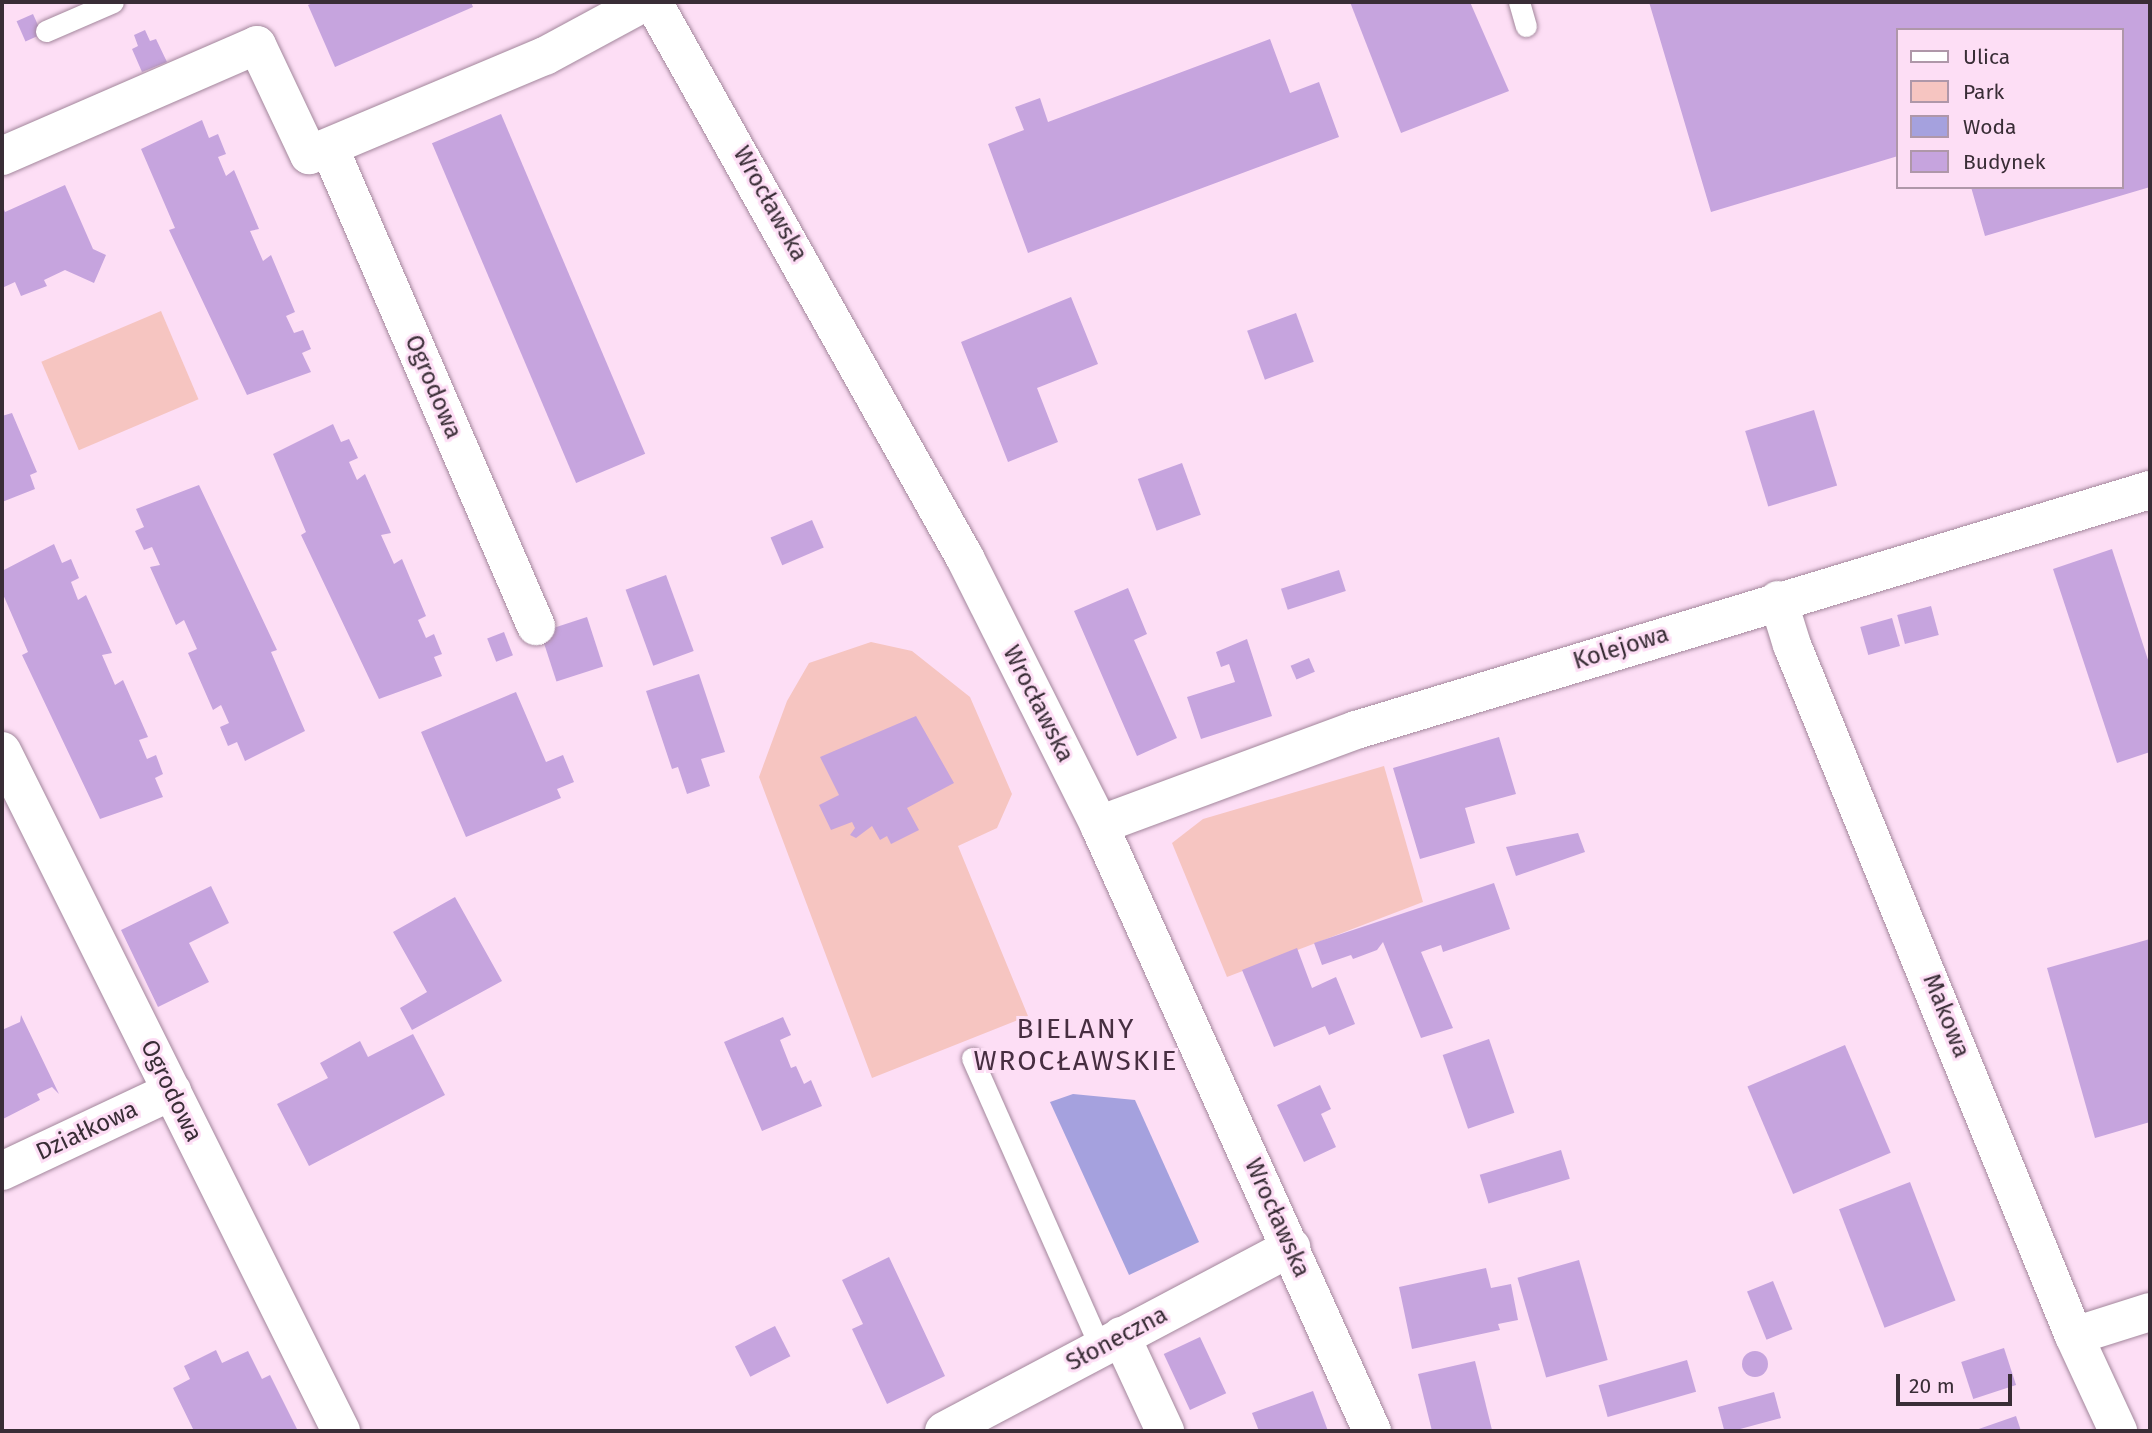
<!DOCTYPE html>
<meta charset="utf-8">
<style>
body{margin:0}
#map{position:relative;width:2152px;height:1433px;overflow:hidden;background:#fddef5;font-family:"Fira Sans",sans-serif}
div>[style]{position:absolute}
.green>*{inset:0;background:#f6c5c1;transform-origin:0 0}
.water>*{inset:0;background:#a5a1de}
.building>*{inset:0;background:#c6a4de;transform-origin:0 0}
.round{border-radius:50%}
.roads{filter:drop-shadow(0 0 2px #a3879c) drop-shadow(0 0 2px #a3879c)}
.service>*{height:21px;margin:-10.5px;padding:0 10.5px;transform-origin:10.5px;border-radius:10.5px;background:#fff}
.minor>*{height:38px;margin:-19px;padding:0 19px;transform-origin:19px;border-radius:19px;background:#fff}
.tertiary>*{height:38px;margin:-19px;padding:0 19px;transform-origin:19px;border-radius:19px;background:#fff}
.secondary>*{height:38px;margin:-19px;padding:0 19px;transform-origin:19px;border-radius:19px;background:#fff}
span{translate:-50% -50%;white-space:nowrap;text-align:center;line-height:1.15;-webkit-text-stroke:6px #fddef5;paint-order:stroke}
.street-label{font-size:24px;color:#392d36}
.quarter-label{font-size:28px;color:#472e41;letter-spacing:2px}
.frame{position:absolute;inset:0;border:4px solid #392d36;pointer-events:none}
.legend{position:absolute;left:1896px;top:28px;width:228px;height:161px;box-sizing:border-box;background:#fddef5;border:2px solid #af97a9;margin:0;padding:9px 12px;list-style:none;font-size:21px;color:#392d36}
.legend li{display:flex;align-items:center;gap:14px;height:35px}
.legend b{width:35px;border:2px solid #af97a9}
.scale{position:absolute;left:1896px;top:1374px;width:116px;height:32px;box-sizing:border-box;border:4px solid #392d36;border-top:0;padding-left:9px;font-size:21px;line-height:24px;white-space:nowrap;color:#392d36;-webkit-text-stroke:5px #fddef5;paint-order:stroke}
</style>
<div id="map">
<div class="green">
<div style="left:161px;top:311px;width:96px;height:130px;rotate:67deg"></div>
<div style="clip-path:polygon(871px 642px,912px 651px,970px 697px,1012px 794px,997px 828px,958px 846px,1028px 1016px,872px 1078px,759px 777px,787px 701px,809px 663px)"></div>
<div style="clip-path:polygon(1384px 766px,1423px 902px,1227px 977px,1172px 843px,1203px 819px)"></div>
</div>
<div class="water">
<div style="clip-path:polygon(1073px 1094px,1135px 1100px,1199px 1242px,1129px 1275px,1050px 1102px)"></div>
</div>
<div class="building">
<div style="clip-path:polygon(315px 2px,471px 2px,473px 7px,335px 67px,308px 5px)"></div>
<div style="clip-path:polygon(1350px 2px,1470px 2px,1509px 91px,1401px 133px)"></div>
<div style="clip-path:polygon(1649px 2px,2150px 2px,2150px 187px,1985px 236px,1971px 187px,2122px 187px,2122px 30px,1898px 30px,1898px 156px,1711px 212px)"></div>
<div style="left:33px;top:14px;width:22px;height:18px;rotate:66deg"></div>
<div style="clip-path:polygon(145px 30px,150px 41px,156px 39px,167px 62px,142px 72px,132px 49px,138px 46px,134px 35px)"></div>
<div style="clip-path:polygon(1270px 39px,1290px 93px,1319px 82px,1339px 137px,1028px 253px,988px 144px,1024px 130px,1015px 107px,1040px 98px,1048px 122px)"></div>
<div style="left:501px;top:114px;width:369px;height:75px;rotate:67deg"></div>
<div style="clip-path:polygon(202px 120px,209px 138px,218px 134px,226px 154px,218px 157px,226px 176px,234px 170px,259px 229px,250px 231px,263px 261px,271px 255px,295px 312px,286px 316px,294px 333px,303px 330px,311px 349px,302px 353px,311px 372px,247px 395px,169px 230px,175px 228px,141px 149px)"></div>
<div style="clip-path:polygon(65px 185px,93px 249px,106px 255px,94px 283px,65px 270px,44px 280px,47px 286px,21px 296px,15px 282px,2px 288px,2px 204px,5px 212px)"></div>
<div style="clip-path:polygon(1071px 297px,1098px 364px,1037px 388px,1058px 442px,1008px 462px,961px 342px)"></div>
<div style="left:1296px;top:313px;width:52px;height:52px;rotate:70deg"></div>
<div style="left:1814px;top:410px;width:79px;height:72px;rotate:73deg"></div>
<div style="clip-path:polygon(12px 413px,37px 472px,30px 475px,35px 489px,2px 502px,2px 416px)"></div>
<div style="clip-path:polygon(333px 424px,341px 442px,349px 439px,358px 458px,349px 462px,357px 480px,365px 474px,391px 533px,381px 535px,394px 564px,402px 559px,426px 616px,418px 620px,426px 638px,434px 634px,442px 654px,434px 657px,442px 676px,379px 699px,301px 535px,306px 532px,273px 454px)"></div>
<div style="left:1182px;top:463px;width:55px;height:47px;rotate:70deg"></div>
<div style="clip-path:polygon(199px 485px,277px 650px,271px 652px,305px 731px,245px 761px,237px 742px,228px 746px,220px 727px,229px 723px,221px 705px,213px 710px,188px 653px,197px 649px,184px 620px,176px 625px,150px 567px,160px 565px,152px 547px,144px 550px,135px 531px,144px 527px,136px 509px)"></div>
<div style="left:812px;top:520px;width:30px;height:45px;rotate:67deg"></div>
<div style="clip-path:polygon(54px 544px,62px 563px,71px 559px,79px 578px,71px 582px,78px 600px,86px 595px,112px 653px,102px 655px,115px 685px,123px 680px,148px 737px,139px 740px,147px 759px,156px 755px,163px 774px,155px 778px,163px 797px,100px 819px,22px 655px,28px 652px,2px 592px,2px 571px)"></div>
<div style="clip-path:polygon(2112px 549px,2150px 666px,2150px 752px,2117px 763px,2053px 569px)"></div>
<div style="left:1339px;top:570px;width:22px;height:61px;rotate:72deg"></div>
<div style="left:666px;top:575px;width:81px;height:43px;rotate:70deg"></div>
<div style="clip-path:polygon(1128px 588px,1147px 634px,1134px 640px,1177px 738px,1137px 756px,1074px 611px)"></div>
<div style="left:1931px;top:606px;width:30px;height:35px;rotate:75deg"></div>
<div style="left:587px;top:617px;width:52px;height:49px;rotate:72deg"></div>
<div style="left:1892px;top:618px;width:29px;height:33px;rotate:74deg"></div>
<div style="left:504px;top:632px;width:25px;height:18px;rotate:69deg"></div>
<div style="clip-path:polygon(1247px 639px,1272px 716px,1201px 739px,1187px 697px,1235px 682px,1229px 664px,1221px 667px,1216px 652px)"></div>
<div style="left:1309px;top:658px;width:15px;height:20px;rotate:67deg"></div>
<div style="clip-path:polygon(699px 674px,725px 752px,701px 759px,710px 786px,687px 794px,678px 767px,672px 769px,646px 691px)"></div>
<div style="clip-path:polygon(516px 692px,546px 762px,563px 755px,574px 782px,557px 789px,561px 798px,466px 837px,421px 732px)"></div>
<div style="clip-path:polygon(916px 716px,954px 783px,907px 808px,919px 830px,891px 844px,887px 836px,880px 840px,872px 826px,856px 838px,850px 835px,855px 828px,852px 822px,831px 830px,819px 805px,839px 795px,820px 757px)"></div>
<div style="clip-path:polygon(1499px 737px,1516px 794px,1465px 808px,1475px 843px,1420px 859px,1393px 768px)"></div>
<div style="clip-path:polygon(1578px 833px,1585px 852px,1516px 876px,1506px 847px)"></div>
<div style="clip-path:polygon(1494px 883px,1510px 929px,1443px 952px,1441px 945px,1421px 952px,1453px 1028px,1421px 1038px,1383px 942px,1377px 950px,1353px 959px,1351px 955px,1322px 965px,1314px 943px)"></div>
<div style="clip-path:polygon(211px 886px,229px 923px,189px 943px,209px 982px,158px 1007px,121px 930px)"></div>
<div style="clip-path:polygon(455px 897px,502px 981px,412px 1030px,400px 1008px,427px 992px,393px 932px)"></div>
<div style="clip-path:polygon(2150px 939px,2150px 1122px,2095px 1138px,2047px 968px)"></div>
<div style="clip-path:polygon(1297px 948px,1312px 988px,1336px 977px,1355px 1024px,1329px 1035px,1325px 1026px,1274px 1047px,1242px 970px)"></div>
<div style="clip-path:polygon(21px 1015px,59px 1094px,52px 1087px,37px 1094px,40px 1100px,3px 1119px,2px 1030px,20px 1022px)"></div>
<div style="clip-path:polygon(783px 1017px,791px 1035px,780px 1040px,791px 1068px,796px 1066px,804px 1084px,811px 1080px,822px 1106px,762px 1131px,724px 1042px)"></div>
<div style="clip-path:polygon(413px 1034px,445px 1095px,309px 1166px,277px 1104px,328px 1078px,320px 1063px,360px 1041px,368px 1057px)"></div>
<div style="left:1489px;top:1039px;width:78px;height:49px;rotate:71deg"></div>
<div style="left:1845px;top:1045px;width:117px;height:106px;rotate:67deg"></div>
<div style="clip-path:polygon(1320px 1085px,1331px 1109px,1321px 1114px,1336px 1147px,1304px 1162px,1277px 1105px)"></div>
<div style="left:1561px;top:1150px;width:30px;height:85px;rotate:73deg"></div>
<div style="left:1910px;top:1182px;width:127px;height:76px;rotate:69deg"></div>
<div style="clip-path:polygon(889px 1257px,945px 1376px,887px 1404px,852px 1329px,863px 1324px,842px 1280px)"></div>
<div style="left:1579px;top:1260px;width:104px;height:64px;rotate:74deg"></div>
<div style="clip-path:polygon(1486px 1268px,1491px 1288px,1511px 1284px,1518px 1320px,1498px 1324px,1500px 1330px,1412px 1349px,1399px 1287px)"></div>
<div style="left:1773px;top:1281px;width:52px;height:28px;rotate:68deg"></div>
<div style="left:775px;top:1326px;width:34px;height:45px;rotate:63deg"></div>
<div style="left:1200px;top:1337px;width:62px;height:40px;rotate:65deg"></div>
<div style="left:2004px;top:1348px;width:39px;height:45px;rotate:72deg"></div>
<div style="clip-path:polygon(216px 1350px,222px 1363px,248px 1351px,262px 1379px,270px 1375px,298px 1431px,194px 1431px,173px 1388px,190px 1379px,184px 1366px)"></div>
<div class="round" style="left:1742px;top:1351px;width:26px;height:26px"></div>
<div style="left:1687px;top:1360px;width:33px;height:92px;rotate:74deg"></div>
<div style="clip-path:polygon(1475px 1361px,1492px 1430px,1432px 1431px,1418px 1374px)"></div>
<div style="clip-path:polygon(1313px 1391px,1328px 1431px,1259px 1431px,1252px 1413px)"></div>
<div style="left:1774px;top:1392px;width:27px;height:58px;rotate:75deg"></div>
<div style="clip-path:polygon(2016px 1416px,2021px 1431px,1973px 1431px)"></div>
</div>
<div class="roads">
<div class="service">
<div style="left:1519px;top:2px;width:25px;rotate:74deg"></div>
<div style="left:46px;top:31px;width:73px;rotate:-23.4deg"></div>
<div style="left:972px;top:1058px;width:316px;rotate:66.1deg"></div>
</div>
<div class="minor">
<div style="left:329px;top:147px;width:522px;rotate:66.63deg"></div>
<div style="left:2px;top:156px;width:278px;rotate:-23.5deg"></div>
<div style="left:257px;top:45px;width:122px;rotate:64.7deg"></div>
<div style="left:309px;top:155px;width:256px;rotate:-22.8deg"></div>
<div style="left:545px;top:56px;width:114px;rotate:-28.4deg"></div>
<div style="left:1778px;top:600px;width:47px;rotate:72.7deg"></div>
<div style="left:1792px;top:645px;width:746px;rotate:67.8deg"></div>
<div style="left:2074px;top:1336px;width:105px;rotate:65.1deg"></div>
<div style="left:2px;top:751px;width:760px;rotate:63.5deg"></div>
<div style="left:2px;top:1171px;width:188px;rotate:-25.2deg"></div>
<div style="left:1121px;top:1336px;width:105px;rotate:65.1deg"></div>
<div style="left:2074px;top:1336px;width:80px;rotate:-17.5deg"></div>
<div style="left:944px;top:1431px;width:393px;rotate:-27.9deg"></div>
</div>
<div class="tertiary">
<div style="left:1099px;top:825px;width:274px;rotate:-20.3deg"></div>
<div style="left:1356px;top:730px;width:829px;rotate:-16.82deg"></div>
</div>
<div class="secondary">
<div style="left:653px;top:2px;width:638px;rotate:60.7deg"></div>
<div style="left:965px;top:558px;width:299px;rotate:63.3deg"></div>
<div style="left:1099px;top:825px;width:665px;rotate:65.75deg"></div>
</div>
</div>
<div class="street-label">
<span style="left:770px;top:204px;rotate:61deg">Wrocławska</span>
<span style="left:433px;top:387px;rotate:67deg">Ogrodowa</span>
<span style="left:1621px;top:648px;rotate:-17deg">Kolejowa</span>
<span style="left:1038px;top:704px;rotate:63deg">Wrocławska</span>
<span style="left:1946px;top:1016px;rotate:68deg">Makowa</span>
<span style="left:171px;top:1091px;rotate:64deg">Ogrodowa</span>
<span style="left:87px;top:1131px;rotate:-25deg">Działkowa</span>
<span style="left:1277px;top:1218px;rotate:66deg">Wrocławska</span>
<span style="left:1117px;top:1339px;rotate:-28deg">Słoneczna</span>
</div>
<div class="quarter-label">
<span style="left:1076px;top:1045px">BIELANY<br>WROCŁAWSKIE</span>
</div>
<div class="frame"></div>
<ul class="legend">
<li><b style="height:9px;background:#fff"></b>Ulica</li>
<li><b style="height:19px;background:#f6c5c1"></b>Park</li>
<li><b style="height:19px;background:#a5a1de"></b>Woda</li>
<li><b style="height:19px;background:#c6a4de"></b>Budynek</li>
</ul>
<div class="scale">20 m</div>
</div>
